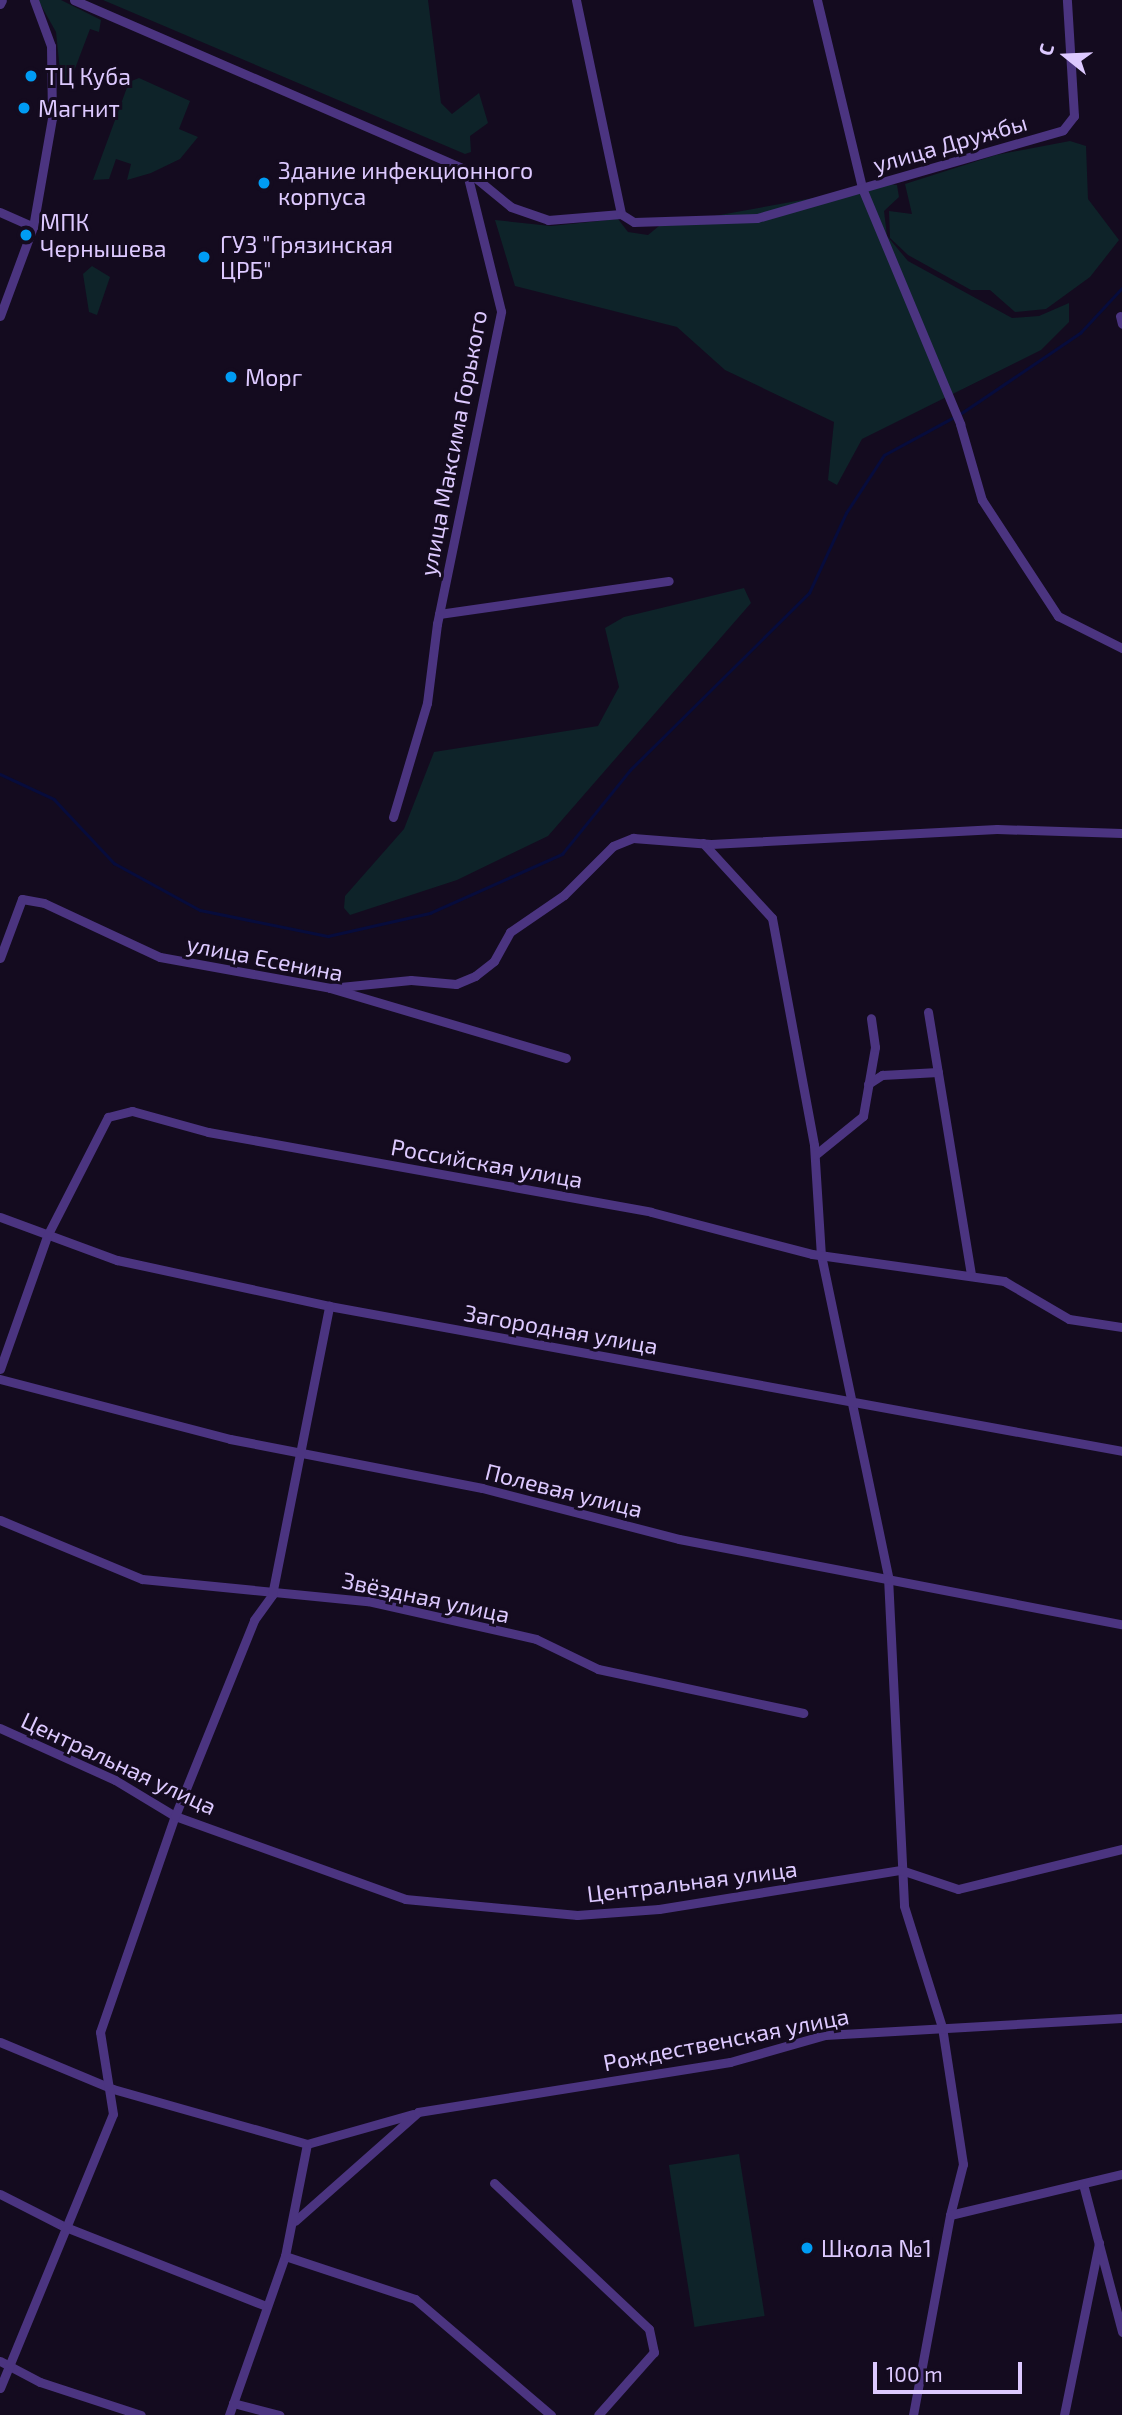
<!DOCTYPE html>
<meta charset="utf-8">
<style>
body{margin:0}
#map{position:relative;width:1122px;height:2415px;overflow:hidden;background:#140b1f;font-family:"Exo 2",sans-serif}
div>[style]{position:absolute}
.green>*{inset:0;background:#0e2329;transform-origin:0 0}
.stream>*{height:2.5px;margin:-1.25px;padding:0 1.25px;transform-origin:1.25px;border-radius:1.25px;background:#070c3c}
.minor>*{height:9px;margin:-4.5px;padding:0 4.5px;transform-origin:4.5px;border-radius:4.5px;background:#4b3480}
.dots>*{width:19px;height:19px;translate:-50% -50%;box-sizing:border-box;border:4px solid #140b1f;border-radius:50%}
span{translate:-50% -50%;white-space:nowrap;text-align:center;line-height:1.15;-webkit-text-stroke:6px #140b1f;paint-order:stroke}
.poi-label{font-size:23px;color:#ddc9ff}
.left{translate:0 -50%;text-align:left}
.street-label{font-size:23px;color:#ddc9ff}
.north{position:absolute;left:1031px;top:21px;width:70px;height:70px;-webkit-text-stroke:5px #140b1f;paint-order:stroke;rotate:288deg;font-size:19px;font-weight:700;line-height:28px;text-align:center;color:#ddc9ff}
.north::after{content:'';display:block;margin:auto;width:24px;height:32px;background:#ddc9ff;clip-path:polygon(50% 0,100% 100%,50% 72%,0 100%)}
.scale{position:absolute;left:873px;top:2362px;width:149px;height:32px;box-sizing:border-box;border:4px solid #ddc9ff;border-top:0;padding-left:9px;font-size:21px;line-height:24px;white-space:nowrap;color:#ddc9ff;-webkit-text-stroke:5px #140b1f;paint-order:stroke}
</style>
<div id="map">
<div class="green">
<div style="clip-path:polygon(38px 0,61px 0,101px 20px,99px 32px,90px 29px,68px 87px,61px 81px,56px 32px)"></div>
<div style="clip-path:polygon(103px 0,428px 0,441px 103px,452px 114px,479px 93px,488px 123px,470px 136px,471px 152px,465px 154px)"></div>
<div style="clip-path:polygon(139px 78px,190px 101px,179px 129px,198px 137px,180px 159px,151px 173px,127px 180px,131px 164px,116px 159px,109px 179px,93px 180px,129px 82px)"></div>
<div style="clip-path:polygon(1070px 141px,1086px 146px,1088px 199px,1119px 240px,1090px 277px,1046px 309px,1015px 312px,990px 290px,971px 290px,908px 255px,890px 238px,889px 211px,912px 214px,905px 184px,996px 155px)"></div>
<div style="clip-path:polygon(890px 184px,897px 185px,899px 197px,884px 211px,887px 236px,908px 261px,1012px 318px,1039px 316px,1069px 303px,1069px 322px,1041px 350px,862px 439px,837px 485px,828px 480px,834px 422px,725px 370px,677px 327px,515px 286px,495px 220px,551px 226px,618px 219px,628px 232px,648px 235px,659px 226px)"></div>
<div style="clip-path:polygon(92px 266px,110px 277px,97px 315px,89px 312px,83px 274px)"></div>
<div style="clip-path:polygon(744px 588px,751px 603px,548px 836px,457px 880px,350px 915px,344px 908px,345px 896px,404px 829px,434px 752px,598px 726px,619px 687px,605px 628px,624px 617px)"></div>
<div style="left:739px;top:2154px;width:164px;height:71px;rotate:81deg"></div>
</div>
<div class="stream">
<div style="left:960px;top:414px;width:145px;rotate:-34deg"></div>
<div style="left:1080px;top:333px;width:62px;rotate:-47deg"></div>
<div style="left:0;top:774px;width:60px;rotate:24.8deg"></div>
<div style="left:54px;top:799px;width:88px;rotate:46.8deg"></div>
<div style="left:114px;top:863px;width:98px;rotate:28.7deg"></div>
<div style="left:200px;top:910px;width:131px;rotate:11.5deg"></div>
<div style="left:328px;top:936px;width:105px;rotate:-12.7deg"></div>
<div style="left:430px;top:913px;width:145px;rotate:-24.1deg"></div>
<div style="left:562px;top:854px;width:108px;rotate:-51deg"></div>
<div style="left:630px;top:770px;width:252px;rotate:-44.7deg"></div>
<div style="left:809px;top:593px;width:88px;rotate:-65.2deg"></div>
<div style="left:846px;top:513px;width:69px;rotate:-56.8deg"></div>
<div style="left:884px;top:455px;width:80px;rotate:-28.5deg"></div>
</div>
<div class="minor">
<div style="left:74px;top:0;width:427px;rotate:23.4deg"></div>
<div style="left:466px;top:170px;width:58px;rotate:39.4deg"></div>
<div style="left:511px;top:207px;width:39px;rotate:19deg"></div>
<div style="left:548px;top:220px;width:73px;rotate:-4.7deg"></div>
<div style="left:576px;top:0;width:219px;rotate:78.1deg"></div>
<div style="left:817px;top:0;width:193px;rotate:76.5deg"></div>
<div style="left:862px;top:188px;width:256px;rotate:67.4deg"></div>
<div style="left:960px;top:424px;width:79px;rotate:73.9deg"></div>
<div style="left:982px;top:500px;width:139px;rotate:56.8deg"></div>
<div style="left:1058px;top:616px;width:72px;rotate:26.6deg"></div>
<div style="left:0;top:4px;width:4px;rotate:-63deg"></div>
<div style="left:0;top:212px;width:36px;rotate:24deg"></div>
<div style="left:621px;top:214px;width:15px;rotate:32deg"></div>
<div style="left:634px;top:222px;width:123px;rotate:-1.9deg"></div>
<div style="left:757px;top:218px;width:318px;rotate:-16deg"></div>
<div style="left:1063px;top:130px;width:18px;rotate:-52deg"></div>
<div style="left:1074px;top:116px;width:116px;rotate:-93.5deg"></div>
<div style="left:0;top:316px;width:95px;rotate:-69.7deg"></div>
<div style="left:33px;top:227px;width:111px;rotate:-80.1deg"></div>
<div style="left:52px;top:118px;width:72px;rotate:-90.8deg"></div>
<div style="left:51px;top:46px;width:49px;rotate:-110.3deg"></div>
<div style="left:1120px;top:316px;width:8px;rotate:76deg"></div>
<div style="left:439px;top:614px;width:232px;rotate:-8.2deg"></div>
<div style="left:393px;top:817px;width:119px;rotate:-73.4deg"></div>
<div style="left:427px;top:703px;width:80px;rotate:-82.8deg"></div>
<div style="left:437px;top:624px;width:319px;rotate:-78.4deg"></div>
<div style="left:501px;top:311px;width:145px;rotate:-103.9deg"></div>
<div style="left:703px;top:843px;width:102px;rotate:47.4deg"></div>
<div style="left:772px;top:918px;width:231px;rotate:79.5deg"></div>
<div style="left:814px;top:1145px;width:110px;rotate:86.4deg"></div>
<div style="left:821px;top:1255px;width:329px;rotate:78.2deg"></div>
<div style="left:888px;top:1577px;width:329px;rotate:87.2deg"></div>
<div style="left:904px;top:1906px;width:127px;rotate:72.6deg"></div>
<div style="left:942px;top:2027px;width:139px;rotate:81.3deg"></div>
<div style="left:963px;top:2164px;width:53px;rotate:104.3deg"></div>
<div style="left:0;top:958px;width:63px;rotate:-69.6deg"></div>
<div style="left:22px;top:899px;width:22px;rotate:10deg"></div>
<div style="left:44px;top:903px;width:128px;rotate:25deg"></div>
<div style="left:160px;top:957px;width:173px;rotate:10.3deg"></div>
<div style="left:330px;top:988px;width:246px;rotate:16.5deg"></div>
<div style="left:330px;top:988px;width:81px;rotate:-5.6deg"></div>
<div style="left:411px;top:980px;width:45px;rotate:5.1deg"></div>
<div style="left:456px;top:984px;width:21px;rotate:-23deg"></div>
<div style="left:475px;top:976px;width:24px;rotate:-38deg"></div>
<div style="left:494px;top:961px;width:33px;rotate:-61deg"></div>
<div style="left:510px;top:932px;width:65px;rotate:-34.4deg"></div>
<div style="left:564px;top:895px;width:69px;rotate:-45deg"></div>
<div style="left:613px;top:846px;width:22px;rotate:-22deg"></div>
<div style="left:633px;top:838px;width:78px;rotate:4.4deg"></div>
<div style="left:711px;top:844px;width:286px;rotate:-3deg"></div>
<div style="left:997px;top:829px;width:125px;rotate:1.8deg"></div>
<div style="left:928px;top:1012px;width:267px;rotate:80.7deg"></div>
<div style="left:868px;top:1084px;width:17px;rotate:-33deg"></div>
<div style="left:882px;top:1075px;width:56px;rotate:-3.1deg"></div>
<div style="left:815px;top:1155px;width:62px;rotate:-39.1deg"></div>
<div style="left:863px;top:1116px;width:70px;rotate:-80.1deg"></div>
<div style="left:875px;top:1047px;width:29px;rotate:-98deg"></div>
<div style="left:0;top:1217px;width:125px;rotate:20.2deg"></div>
<div style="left:117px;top:1260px;width:217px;rotate:12.2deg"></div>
<div style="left:329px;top:1306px;width:806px;rotate:10.36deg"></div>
<div style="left:0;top:1369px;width:141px;rotate:-70.5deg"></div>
<div style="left:47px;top:1236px;width:134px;rotate:-62.9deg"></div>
<div style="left:108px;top:1117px;width:25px;rotate:-14deg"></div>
<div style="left:132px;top:1111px;width:79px;rotate:15.4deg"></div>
<div style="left:208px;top:1132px;width:450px;rotate:10.2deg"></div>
<div style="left:651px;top:1212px;width:166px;rotate:14.6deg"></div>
<div style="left:812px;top:1254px;width:194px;rotate:8deg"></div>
<div style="left:1004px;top:1281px;width:75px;rotate:30.3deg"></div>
<div style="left:1069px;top:1319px;width:54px;rotate:8.6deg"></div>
<div style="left:0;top:1379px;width:238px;rotate:14.6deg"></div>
<div style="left:230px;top:1439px;width:257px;rotate:11deg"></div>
<div style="left:482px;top:1488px;width:203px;rotate:14.5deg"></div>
<div style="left:679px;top:1539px;width:451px;rotate:10.9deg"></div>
<div style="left:0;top:1520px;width:154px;rotate:22.6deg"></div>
<div style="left:142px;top:1579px;width:227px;rotate:5.6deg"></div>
<div style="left:368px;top:1601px;width:172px;rotate:12.7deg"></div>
<div style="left:536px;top:1639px;width:69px;rotate:25.8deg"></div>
<div style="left:598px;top:1669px;width:210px;rotate:12.1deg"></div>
<div style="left:0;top:1728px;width:126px;rotate:24.3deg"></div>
<div style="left:115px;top:1780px;width:70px;rotate:31deg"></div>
<div style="left:175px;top:1816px;width:245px;rotate:19.8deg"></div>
<div style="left:405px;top:1899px;width:173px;rotate:5.3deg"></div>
<div style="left:577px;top:1915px;width:82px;rotate:-4.2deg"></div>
<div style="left:659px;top:1909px;width:245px;rotate:-9.2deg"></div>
<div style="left:901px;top:1870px;width:60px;rotate:18.4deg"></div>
<div style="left:958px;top:1889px;width:169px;rotate:-13.7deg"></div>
<div style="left:0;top:2042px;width:122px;rotate:22.6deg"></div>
<div style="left:113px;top:2089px;width:202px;rotate:15.8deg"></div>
<div style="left:307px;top:2144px;width:110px;rotate:-15.8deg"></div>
<div style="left:494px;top:2183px;width:213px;rotate:43.3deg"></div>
<div style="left:649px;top:2329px;width:24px;rotate:78deg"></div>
<div style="left:654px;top:2352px;width:84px;rotate:131.6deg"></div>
<div style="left:1083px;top:2184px;width:153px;rotate:75.2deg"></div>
<div style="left:0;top:2194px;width:71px;rotate:26.9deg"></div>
<div style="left:63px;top:2226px;width:218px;rotate:21.5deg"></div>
<div style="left:295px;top:2221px;width:164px;rotate:-41.5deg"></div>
<div style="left:418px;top:2112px;width:316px;rotate:-9.1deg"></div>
<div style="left:730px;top:2062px;width:99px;rotate:-15.9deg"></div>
<div style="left:825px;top:2035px;width:297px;rotate:-3.3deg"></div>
<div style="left:285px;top:2256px;width:137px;rotate:18.3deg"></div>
<div style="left:415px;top:2299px;width:179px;rotate:40.5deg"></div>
<div style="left:0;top:2361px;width:45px;rotate:27.7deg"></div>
<div style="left:40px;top:2382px;width:106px;rotate:18.1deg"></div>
<div style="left:0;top:2388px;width:296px;rotate:-67.6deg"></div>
<div style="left:113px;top:2114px;width:83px;rotate:-99deg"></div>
<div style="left:100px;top:2032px;width:229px;rotate:-70.9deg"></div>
<div style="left:175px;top:1816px;width:211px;rotate:-68deg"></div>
<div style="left:254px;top:1620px;width:31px;rotate:-54deg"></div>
<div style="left:272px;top:1595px;width:295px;rotate:-78.8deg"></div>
<div style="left:233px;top:2403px;width:48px;rotate:14.6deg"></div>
<div style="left:229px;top:2415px;width:169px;rotate:-70.6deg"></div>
<div style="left:285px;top:2256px;width:114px;rotate:-78.9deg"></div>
<div style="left:913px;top:2415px;width:203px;rotate:-79.5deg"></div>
<div style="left:950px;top:2215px;width:177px;rotate:-13.4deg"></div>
<div style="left:1064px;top:2415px;width:176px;rotate:-78.5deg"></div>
</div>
<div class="dots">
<div style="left:31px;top:76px;background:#009cf4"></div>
<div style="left:24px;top:108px;background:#009cf4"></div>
<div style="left:264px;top:183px;background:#009cf4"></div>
<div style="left:26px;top:235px;background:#009cf4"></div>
<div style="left:204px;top:257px;background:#009cf4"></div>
<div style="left:231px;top:377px;background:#009cf4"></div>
<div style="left:807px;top:2248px;background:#009cf4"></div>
</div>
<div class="poi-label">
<span class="left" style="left:45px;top:76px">ТЦ Куба</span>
<span class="left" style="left:38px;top:108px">Магнит</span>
<span class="left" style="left:278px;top:183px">Здание инфекционного<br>корпуса</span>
<span class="left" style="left:40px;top:235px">МПК<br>Чернышева</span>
<span class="left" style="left:220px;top:257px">ГУЗ "Грязинская<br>ЦРБ"</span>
<span class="left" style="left:245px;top:377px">Морг</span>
<span class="left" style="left:821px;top:2248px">Школа №1</span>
</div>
<div class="street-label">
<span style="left:950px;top:143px;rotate:-16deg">улица Дружбы</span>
<span style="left:453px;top:443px;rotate:-79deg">улица Максима Горького</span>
<span style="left:265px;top:958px;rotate:11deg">улица Есенина</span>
<span style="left:487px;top:1163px;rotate:10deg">Российская улица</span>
<span style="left:561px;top:1329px;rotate:10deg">Загородная улица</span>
<span style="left:564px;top:1490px;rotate:14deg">Полевая улица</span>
<span style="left:426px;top:1597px;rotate:12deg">Звёздная улица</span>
<span style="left:119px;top:1763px;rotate:25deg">Центральная улица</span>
<span style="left:692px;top:1881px;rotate:-7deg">Центральная улица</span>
<span style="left:726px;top:2039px;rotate:-11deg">Рождественская улица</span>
</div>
<div class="north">С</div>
<div class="scale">100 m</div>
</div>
